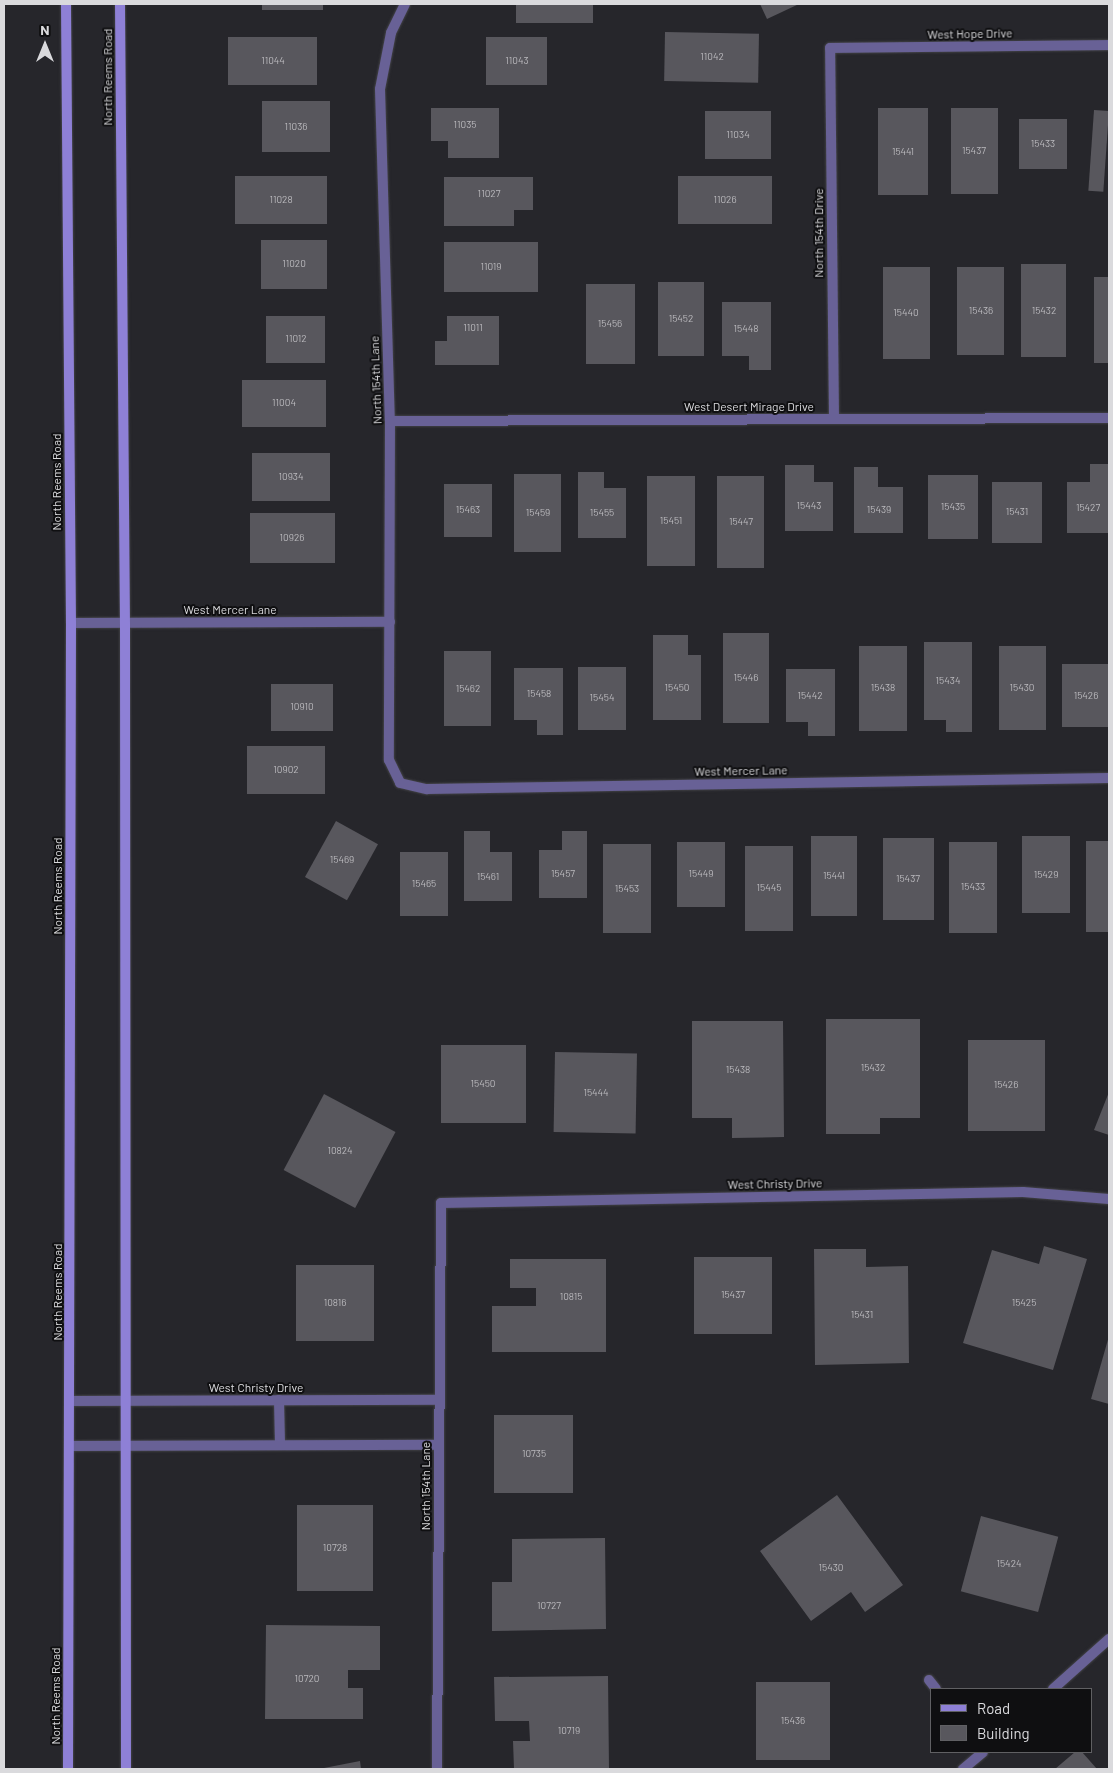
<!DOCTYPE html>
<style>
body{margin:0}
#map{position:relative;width:1113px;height:1773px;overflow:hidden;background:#26262b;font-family:Barlow,sans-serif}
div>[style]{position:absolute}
.building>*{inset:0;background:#58575d;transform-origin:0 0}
.roads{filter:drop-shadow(0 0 1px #434347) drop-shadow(0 0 1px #434347)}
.street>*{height:10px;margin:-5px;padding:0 5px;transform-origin:5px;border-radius:5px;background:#686196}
.secondary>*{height:10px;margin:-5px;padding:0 5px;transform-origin:5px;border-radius:5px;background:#8e80d6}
span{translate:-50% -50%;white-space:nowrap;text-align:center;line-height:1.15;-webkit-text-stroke:4px #0f0f11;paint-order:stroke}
.number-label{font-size:10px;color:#bab9bd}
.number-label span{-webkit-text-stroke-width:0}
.street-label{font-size:12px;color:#dadadd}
.frame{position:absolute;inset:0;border:5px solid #dadadd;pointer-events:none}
.legend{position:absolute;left:930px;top:1688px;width:162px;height:65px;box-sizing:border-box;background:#0f0f11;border:1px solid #606063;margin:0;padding:6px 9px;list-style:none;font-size:15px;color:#dadadd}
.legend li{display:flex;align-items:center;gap:10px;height:25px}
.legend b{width:25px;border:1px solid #606063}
.north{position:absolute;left:20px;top:20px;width:50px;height:50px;-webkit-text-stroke:4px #0f0f11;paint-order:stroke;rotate:0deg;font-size:14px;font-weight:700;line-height:20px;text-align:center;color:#dadadd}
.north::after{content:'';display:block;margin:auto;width:18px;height:22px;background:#dadadd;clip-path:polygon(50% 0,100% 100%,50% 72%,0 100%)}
</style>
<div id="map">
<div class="building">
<div style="left:262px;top:4px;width:61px;height:6px"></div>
<div style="left:516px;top:4px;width:77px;height:19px"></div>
<div style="clip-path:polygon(760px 4px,799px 4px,767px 19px)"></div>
<div style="left:665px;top:32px;width:94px;height:49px;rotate:1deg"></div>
<div style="left:228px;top:37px;width:89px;height:48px"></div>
<div style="left:486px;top:37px;width:61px;height:48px"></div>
<div style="left:262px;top:101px;width:68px;height:51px"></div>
<div style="clip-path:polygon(431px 108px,499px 108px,499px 158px,448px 158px,448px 141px,431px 141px)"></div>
<div style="left:878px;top:108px;width:50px;height:87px"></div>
<div style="left:951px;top:108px;width:47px;height:86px"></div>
<div style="left:1094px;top:110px;width:15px;height:81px;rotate:4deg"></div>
<div style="left:705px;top:111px;width:66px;height:48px"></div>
<div style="left:1019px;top:119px;width:48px;height:50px"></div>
<div style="left:235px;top:176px;width:92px;height:48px"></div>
<div style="left:678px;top:176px;width:94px;height:48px"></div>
<div style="clip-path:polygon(444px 177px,533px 177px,533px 210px,514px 210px,514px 226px,444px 226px)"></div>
<div style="left:261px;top:240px;width:66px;height:49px"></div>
<div style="left:444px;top:242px;width:94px;height:50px"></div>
<div style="left:1021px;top:264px;width:45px;height:93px"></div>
<div style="left:883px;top:267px;width:47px;height:92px"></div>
<div style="left:957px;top:267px;width:47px;height:88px"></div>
<div style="left:1094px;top:277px;width:15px;height:86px"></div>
<div style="left:658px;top:282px;width:46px;height:74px"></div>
<div style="left:586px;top:284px;width:49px;height:80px"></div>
<div style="clip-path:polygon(722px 302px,771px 302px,771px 370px,749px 370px,749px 356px,722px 356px)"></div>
<div style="left:266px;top:316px;width:59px;height:47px"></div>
<div style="clip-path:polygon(447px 316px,499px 316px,499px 365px,435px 365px,435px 341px,447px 341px)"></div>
<div style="left:242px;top:380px;width:84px;height:47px"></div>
<div style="left:252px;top:453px;width:78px;height:48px"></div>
<div style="clip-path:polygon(1090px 464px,1109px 464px,1109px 533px,1067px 533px,1067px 482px,1090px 482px)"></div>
<div style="clip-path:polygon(785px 465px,814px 465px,814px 482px,833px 482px,833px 531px,785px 531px)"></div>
<div style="clip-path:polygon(854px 467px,878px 467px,878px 487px,903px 487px,903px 533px,854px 533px)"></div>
<div style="clip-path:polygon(578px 472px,604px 472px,604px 488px,626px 488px,626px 538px,578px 538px)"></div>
<div style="left:514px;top:474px;width:47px;height:78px"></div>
<div style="left:928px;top:475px;width:50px;height:64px"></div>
<div style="left:647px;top:476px;width:48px;height:90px"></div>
<div style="left:717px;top:476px;width:47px;height:92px"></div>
<div style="left:992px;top:482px;width:50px;height:61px"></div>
<div style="left:444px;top:484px;width:48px;height:53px"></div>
<div style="left:250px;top:513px;width:85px;height:50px"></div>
<div style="left:723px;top:633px;width:46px;height:90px"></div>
<div style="clip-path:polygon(653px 635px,688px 635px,688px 655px,701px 655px,701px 720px,653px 720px)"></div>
<div style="clip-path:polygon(924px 642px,972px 642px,972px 732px,946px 732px,946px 720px,924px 720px)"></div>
<div style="left:859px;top:646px;width:48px;height:85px"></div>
<div style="left:999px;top:646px;width:47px;height:84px"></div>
<div style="left:444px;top:651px;width:47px;height:75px"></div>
<div style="left:1062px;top:664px;width:47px;height:63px"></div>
<div style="left:578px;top:667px;width:48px;height:63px"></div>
<div style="clip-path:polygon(514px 668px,563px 668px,563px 735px,537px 735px,537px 720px,514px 720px)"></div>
<div style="clip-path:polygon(786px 669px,835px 669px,835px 736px,808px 736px,808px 722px,786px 722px)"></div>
<div style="left:271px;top:684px;width:62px;height:47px"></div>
<div style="left:247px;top:746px;width:78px;height:48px"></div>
<div style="left:336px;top:821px;width:48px;height:64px;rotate:29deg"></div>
<div style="clip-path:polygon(464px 831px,490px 831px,490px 852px,512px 852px,512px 901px,464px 901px)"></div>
<div style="clip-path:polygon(562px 831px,587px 831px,587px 898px,539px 898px,539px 850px,562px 850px)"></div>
<div style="left:811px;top:836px;width:46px;height:80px"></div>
<div style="left:1022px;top:836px;width:48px;height:77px"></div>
<div style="left:883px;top:838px;width:51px;height:82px"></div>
<div style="left:1086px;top:841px;width:23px;height:91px"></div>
<div style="left:677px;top:842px;width:48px;height:65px"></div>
<div style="left:949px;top:842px;width:48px;height:91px"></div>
<div style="left:603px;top:844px;width:48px;height:89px"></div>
<div style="left:745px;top:846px;width:48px;height:85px"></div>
<div style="left:400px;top:852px;width:48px;height:64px"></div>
<div style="clip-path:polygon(826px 1019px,920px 1019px,920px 1118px,880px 1118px,880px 1134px,826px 1134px)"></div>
<div style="clip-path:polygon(692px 1021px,783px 1021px,784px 1137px,732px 1138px,732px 1118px,692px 1118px)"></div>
<div style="left:968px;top:1040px;width:77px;height:91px"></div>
<div style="left:441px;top:1045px;width:85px;height:78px"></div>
<div style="left:555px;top:1052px;width:82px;height:80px;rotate:1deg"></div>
<div style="clip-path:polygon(1109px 1092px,1109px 1135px,1094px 1130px)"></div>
<div style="left:324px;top:1094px;width:81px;height:86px;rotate:28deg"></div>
<div style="clip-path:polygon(1044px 1246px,1087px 1259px,1053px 1370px,963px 1343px,992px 1250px,1039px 1264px)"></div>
<div style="clip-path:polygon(814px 1249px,866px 1249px,866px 1267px,908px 1266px,909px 1363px,815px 1365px)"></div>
<div style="left:694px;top:1257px;width:78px;height:77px"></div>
<div style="clip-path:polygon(510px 1259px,606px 1259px,606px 1352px,492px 1352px,492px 1306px,536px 1306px,536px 1288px,510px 1288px)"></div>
<div style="left:296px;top:1265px;width:78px;height:76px"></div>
<div style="clip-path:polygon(1109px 1336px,1109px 1404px,1091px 1399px)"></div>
<div style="left:494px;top:1415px;width:79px;height:78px"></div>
<div style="clip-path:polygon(837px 1495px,903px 1585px,865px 1612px,851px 1592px,811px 1621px,760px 1551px)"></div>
<div style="left:297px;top:1505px;width:76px;height:86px"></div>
<div style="left:981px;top:1516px;width:80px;height:78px;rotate:15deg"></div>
<div style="clip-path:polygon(605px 1538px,606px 1629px,492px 1631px,492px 1582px,512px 1582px,512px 1539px)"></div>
<div style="clip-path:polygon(266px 1625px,380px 1626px,380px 1670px,348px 1670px,348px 1688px,363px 1688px,363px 1719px,265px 1719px)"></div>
<div style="clip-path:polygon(608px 1676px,609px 1769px,514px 1769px,513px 1741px,530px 1741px,529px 1721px,495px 1721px,494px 1677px)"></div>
<div style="left:756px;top:1682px;width:74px;height:78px"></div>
<div style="clip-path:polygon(1075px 1752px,1082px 1752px,1097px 1769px,1055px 1769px)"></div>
<div style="clip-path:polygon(360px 1761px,361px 1769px,324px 1769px,324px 1768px)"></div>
</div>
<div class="roads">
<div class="street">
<div style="left:405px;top:4px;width:32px;rotate:116deg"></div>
<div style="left:391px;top:33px;width:57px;rotate:101.1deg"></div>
<div style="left:380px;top:89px;width:332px;rotate:88.3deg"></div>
<div style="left:390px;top:421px;width:339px;rotate:90.2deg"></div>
<div style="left:389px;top:760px;width:25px;rotate:64deg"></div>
<div style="left:400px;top:783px;width:28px;rotate:13deg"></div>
<div style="left:427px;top:789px;width:682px;rotate:-0.92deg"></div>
<div style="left:834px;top:419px;width:371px;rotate:-90.6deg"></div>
<div style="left:830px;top:48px;width:279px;rotate:-0.6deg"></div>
<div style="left:390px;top:421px;width:719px;rotate:-0.24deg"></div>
<div style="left:71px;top:623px;width:319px;rotate:-0.2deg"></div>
<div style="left:279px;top:1400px;width:45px;rotate:88.7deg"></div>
<div style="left:71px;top:1401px;width:369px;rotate:-0.2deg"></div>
<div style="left:71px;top:1446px;width:368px;rotate:-0.2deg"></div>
<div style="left:929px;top:1680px;width:11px;rotate:52deg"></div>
<div style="left:1053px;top:1689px;width:75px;rotate:-41.8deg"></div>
<div style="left:437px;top:1769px;width:566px;rotate:-89.6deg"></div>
<div style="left:441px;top:1203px;width:582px;rotate:-1.08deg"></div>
<div style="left:1023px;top:1192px;width:86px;rotate:4.7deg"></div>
<div style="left:963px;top:1769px;width:26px;rotate:-40deg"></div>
</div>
<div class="secondary">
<div style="left:66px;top:4px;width:619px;rotate:89.54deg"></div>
<div style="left:71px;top:623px;width:1146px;rotate:90.15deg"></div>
<div style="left:120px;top:4px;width:620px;rotate:89.54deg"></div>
<div style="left:125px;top:624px;width:1145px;rotate:89.95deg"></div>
</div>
</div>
<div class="number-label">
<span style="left:712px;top:57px">11042</span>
<span style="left:273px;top:61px">11044</span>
<span style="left:517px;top:61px">11043</span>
<span style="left:465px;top:125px">11035</span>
<span style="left:296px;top:127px">11036</span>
<span style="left:738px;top:135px">11034</span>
<span style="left:1043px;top:144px">15433</span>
<span style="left:974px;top:151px">15437</span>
<span style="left:903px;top:152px">15441</span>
<span style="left:489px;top:194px">11027</span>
<span style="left:281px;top:200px">11028</span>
<span style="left:725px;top:200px">11026</span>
<span style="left:294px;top:264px">11020</span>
<span style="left:491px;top:267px">11019</span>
<span style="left:981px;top:311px">15436</span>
<span style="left:1044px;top:311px">15432</span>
<span style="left:906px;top:313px">15440</span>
<span style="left:681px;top:319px">15452</span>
<span style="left:610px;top:324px">15456</span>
<span style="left:473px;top:328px">11011</span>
<span style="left:746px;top:329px">15448</span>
<span style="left:296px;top:339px">11012</span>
<span style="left:284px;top:403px">11004</span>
<span style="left:291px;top:477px">10934</span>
<span style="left:809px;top:506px">15443</span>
<span style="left:953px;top:507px">15435</span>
<span style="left:1088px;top:508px">15427</span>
<span style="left:468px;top:510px">15463</span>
<span style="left:879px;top:510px">15439</span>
<span style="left:1017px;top:512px">15431</span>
<span style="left:538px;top:513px">15459</span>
<span style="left:602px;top:513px">15455</span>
<span style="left:671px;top:521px">15451</span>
<span style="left:741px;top:522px">15447</span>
<span style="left:292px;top:538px">10926</span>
<span style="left:746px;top:678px">15446</span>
<span style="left:948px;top:681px">15434</span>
<span style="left:677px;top:688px">15450</span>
<span style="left:883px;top:688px">15438</span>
<span style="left:1022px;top:688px">15430</span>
<span style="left:468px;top:689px">15462</span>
<span style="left:539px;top:694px">15458</span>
<span style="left:810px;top:696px">15442</span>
<span style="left:1086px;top:696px">15426</span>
<span style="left:602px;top:698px">15454</span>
<span style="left:302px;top:707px">10910</span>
<span style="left:286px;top:770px">10902</span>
<span style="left:342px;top:860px">15469</span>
<span style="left:563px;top:874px">15457</span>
<span style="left:701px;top:874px">15449</span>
<span style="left:1046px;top:875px">15429</span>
<span style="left:834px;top:876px">15441</span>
<span style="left:488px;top:877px">15461</span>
<span style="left:908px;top:879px">15437</span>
<span style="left:424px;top:884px">15465</span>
<span style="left:973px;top:887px">15433</span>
<span style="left:769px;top:888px">15445</span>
<span style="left:627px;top:889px">15453</span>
<span style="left:873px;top:1068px">15432</span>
<span style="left:738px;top:1070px">15438</span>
<span style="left:483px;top:1084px">15450</span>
<span style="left:1006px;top:1085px">15426</span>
<span style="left:596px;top:1093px">15444</span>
<span style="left:340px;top:1151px">10824</span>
<span style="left:733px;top:1295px">15437</span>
<span style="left:571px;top:1297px">10815</span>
<span style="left:335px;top:1303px">10816</span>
<span style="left:1024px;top:1303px">15425</span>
<span style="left:862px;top:1315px">15431</span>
<span style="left:534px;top:1454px">10735</span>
<span style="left:335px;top:1548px">10728</span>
<span style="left:1009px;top:1564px">15424</span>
<span style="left:831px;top:1568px">15430</span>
<span style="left:549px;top:1606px">10727</span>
<span style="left:307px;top:1679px">10720</span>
<span style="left:793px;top:1721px">15436</span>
<span style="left:569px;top:1731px">10719</span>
</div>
<div class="street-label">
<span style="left:970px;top:34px;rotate:-1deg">West Hope Drive</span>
<span style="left:108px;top:77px;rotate:-90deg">North Reems Road</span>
<span style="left:819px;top:233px;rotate:-90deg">North 154th Drive</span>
<span style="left:376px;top:380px;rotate:-92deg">North 154th Lane</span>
<span style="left:749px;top:407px">West Desert Mirage Drive</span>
<span style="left:57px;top:482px;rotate:-90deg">North Reems Road</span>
<span style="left:230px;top:610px">West Mercer Lane</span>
<span style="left:741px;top:771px;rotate:-1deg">West Mercer Lane</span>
<span style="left:58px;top:886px;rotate:-90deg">North Reems Road</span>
<span style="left:775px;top:1184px;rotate:-1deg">West Christy Drive</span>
<span style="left:58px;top:1292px;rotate:-90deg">North Reems Road</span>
<span style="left:256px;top:1388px">West Christy Drive</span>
<span style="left:426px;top:1486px;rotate:-90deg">North 154th Lane</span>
<span style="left:56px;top:1696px;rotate:-90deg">North Reems Road</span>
</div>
<div class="frame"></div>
<ul class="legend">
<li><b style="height:6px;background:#8e80d6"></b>Road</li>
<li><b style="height:14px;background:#58575d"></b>Building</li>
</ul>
<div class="north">N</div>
</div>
